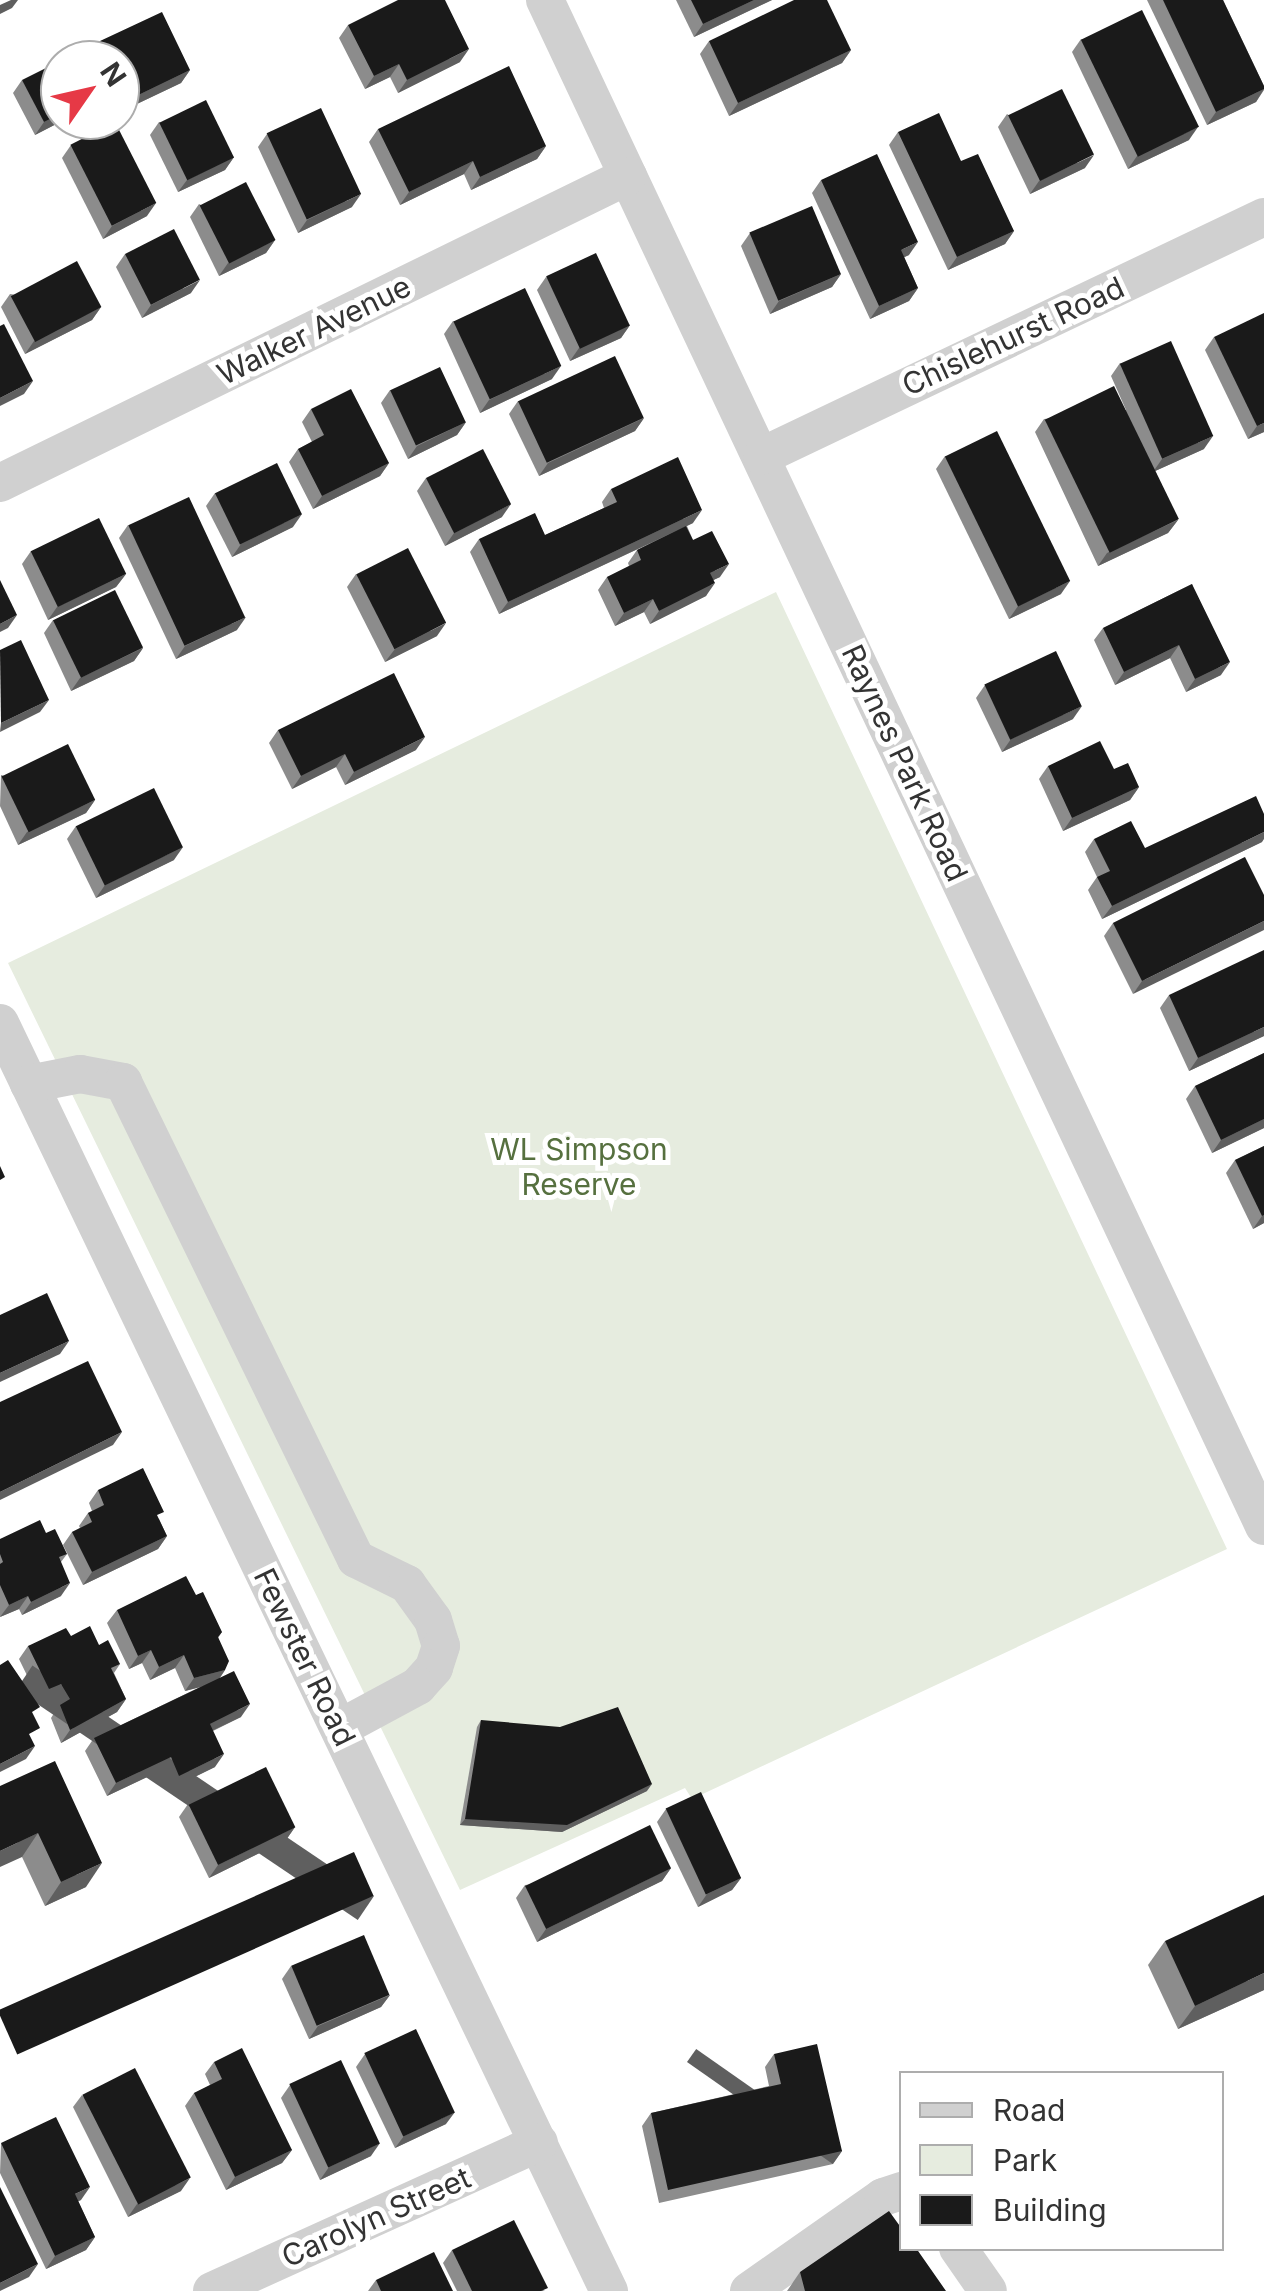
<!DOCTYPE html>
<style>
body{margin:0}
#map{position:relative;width:1264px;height:2291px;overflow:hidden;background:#fff;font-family:Inter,sans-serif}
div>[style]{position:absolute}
.green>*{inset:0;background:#e6ecdf}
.minor>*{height:38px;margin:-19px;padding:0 19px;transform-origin:19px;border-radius:19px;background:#d0d0d0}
.wall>*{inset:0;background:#8c8c8c}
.shaded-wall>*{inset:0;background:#5f5f5f;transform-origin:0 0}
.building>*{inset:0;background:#1a1a1a;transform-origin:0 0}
span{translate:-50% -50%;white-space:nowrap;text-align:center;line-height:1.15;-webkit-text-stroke:10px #fff;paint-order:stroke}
.street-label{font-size:30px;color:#333}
.park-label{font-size:30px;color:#56703f}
.legend{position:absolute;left:899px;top:2071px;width:325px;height:180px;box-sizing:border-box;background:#fff;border:2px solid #adadad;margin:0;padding:12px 18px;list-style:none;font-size:30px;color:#333}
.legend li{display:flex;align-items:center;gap:20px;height:50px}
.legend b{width:50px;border:2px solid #adadad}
.north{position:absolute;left:40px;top:40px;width:100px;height:100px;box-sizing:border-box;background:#fff;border:2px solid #adadad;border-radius:50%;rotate:56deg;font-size:28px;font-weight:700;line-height:40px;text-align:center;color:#333}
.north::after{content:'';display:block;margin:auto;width:35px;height:45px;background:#e63946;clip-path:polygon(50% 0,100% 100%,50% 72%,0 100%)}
</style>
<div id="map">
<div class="green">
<div style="clip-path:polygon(776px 592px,1227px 1549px,692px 1799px,685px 1788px,460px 1890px,8px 963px)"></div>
</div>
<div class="minor">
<div style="left:545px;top:0;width:1687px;rotate:64.77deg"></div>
<div style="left:762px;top:456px;width:556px;rotate:-25.46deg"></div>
<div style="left:0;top:483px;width:699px;rotate:-26.05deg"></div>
<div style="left:0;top:1023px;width:1407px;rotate:64.35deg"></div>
<div style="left:29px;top:1084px;width:52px;rotate:-11.1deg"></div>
<div style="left:80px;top:1074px;width:44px;rotate:10.5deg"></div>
<div style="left:123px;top:1082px;width:531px;rotate:63.97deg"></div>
<div style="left:356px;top:1559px;width:57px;rotate:26.1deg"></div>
<div style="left:407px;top:1584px;width:44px;rotate:54.2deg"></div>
<div style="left:433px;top:1620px;width:27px;rotate:73deg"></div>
<div style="left:441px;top:1646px;width:23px;rotate:108deg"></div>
<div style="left:434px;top:1668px;width:24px;rotate:132deg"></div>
<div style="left:418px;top:1686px;width:89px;rotate:151.7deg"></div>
<div style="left:958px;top:2248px;width:52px;rotate:55.1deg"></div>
<div style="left:212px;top:2291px;width:359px;rotate:-24.4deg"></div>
<div style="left:749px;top:2291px;width:164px;rotate:-35deg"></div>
<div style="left:883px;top:2197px;width:20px;rotate:-18deg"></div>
</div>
<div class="wall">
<div style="clip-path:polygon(676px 0,772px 0,694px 37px)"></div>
<div style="clip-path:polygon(1147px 0,1223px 0,1264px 86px,1264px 90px,1256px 102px,1207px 125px)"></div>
<div style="clip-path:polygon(348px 25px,460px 62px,398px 93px,390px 77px,365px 89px,339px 38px)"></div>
<div style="clip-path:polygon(1081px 39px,1189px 140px,1128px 169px,1072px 52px)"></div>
<div style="clip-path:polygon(100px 41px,190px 70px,181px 83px,120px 112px,120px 60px,94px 60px,91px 54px)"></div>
<div style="clip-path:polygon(709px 41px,851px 50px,842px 63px,729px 116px,700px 54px)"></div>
<div style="clip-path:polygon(22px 80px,60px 120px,64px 120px,35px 135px,13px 93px)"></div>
<div style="clip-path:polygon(1007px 114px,1085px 168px,1030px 194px,998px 127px)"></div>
<div style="clip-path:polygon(159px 122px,234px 157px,225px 170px,178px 192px,150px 135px)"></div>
<div style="clip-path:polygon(378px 129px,546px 146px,537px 159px,471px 190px,464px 174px,400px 205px,369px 142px)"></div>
<div style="clip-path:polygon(898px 132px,961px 161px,1014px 231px,1005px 244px,948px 270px,889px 145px)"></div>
<div style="clip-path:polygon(267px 134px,352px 207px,298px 233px,258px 147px)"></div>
<div style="clip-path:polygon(71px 145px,147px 216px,103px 239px,62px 158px)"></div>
<div style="clip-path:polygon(821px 180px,909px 255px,904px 257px,918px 288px,909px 301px,870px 319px,812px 193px)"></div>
<div style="clip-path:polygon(199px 204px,275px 240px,266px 253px,219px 276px,190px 217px)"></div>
<div style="clip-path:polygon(750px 233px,841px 274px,832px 287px,770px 314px,741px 246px)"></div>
<div style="clip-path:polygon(125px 254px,191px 293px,142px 318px,116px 267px)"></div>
<div style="clip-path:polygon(546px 277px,630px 325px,621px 338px,570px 361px,537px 290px)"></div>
<div style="clip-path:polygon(10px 294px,101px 307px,92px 320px,25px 354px,1px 307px)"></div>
<div style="clip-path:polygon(453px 321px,552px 379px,480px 413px,444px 334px)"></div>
<div style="clip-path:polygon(1214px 337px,1264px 432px,1248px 439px,1205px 350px)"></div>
<div style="clip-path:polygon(1120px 363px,1204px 449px,1155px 471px,1178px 520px,1168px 533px,1098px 566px,1035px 432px,1044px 419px,1126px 410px,1111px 376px)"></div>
<div style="clip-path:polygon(390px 390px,466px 422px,457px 435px,408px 459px,381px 403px)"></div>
<div style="clip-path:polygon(518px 401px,644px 418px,635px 431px,539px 476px,509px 414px)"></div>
<div style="clip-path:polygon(311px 409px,389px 463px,380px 476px,313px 509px,289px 462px,298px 449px,312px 442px,302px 422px)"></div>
<div style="clip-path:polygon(945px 456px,1061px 594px,1009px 619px,936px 469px)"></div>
<div style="clip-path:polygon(426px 478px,502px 517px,445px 546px,417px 491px)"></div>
<div style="clip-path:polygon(611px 489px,693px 523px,687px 526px,693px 540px,720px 577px,713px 580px,706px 596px,650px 624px,644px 612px,615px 626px,598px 590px,607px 577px,629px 566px,628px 563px,637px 550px,653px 542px,499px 614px,470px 552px,479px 539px,545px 535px,604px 508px,602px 502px)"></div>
<div style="clip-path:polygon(215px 493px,293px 527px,232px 557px,206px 506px)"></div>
<div style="clip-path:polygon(128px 525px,237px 630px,176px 659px,119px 538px)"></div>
<div style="clip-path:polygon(31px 551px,126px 574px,116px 587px,48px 620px,22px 564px)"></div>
<div style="clip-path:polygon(356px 574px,437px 636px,385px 662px,347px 587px)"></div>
<div style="clip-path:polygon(1192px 584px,1221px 675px,1186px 692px,1170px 658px,1115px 685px,1094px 640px,1103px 628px)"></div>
<div style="clip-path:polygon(53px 620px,143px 648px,134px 661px,71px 691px,44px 633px)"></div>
<div style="clip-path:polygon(985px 685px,1073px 719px,1002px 752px,976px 698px)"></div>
<div style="clip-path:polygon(278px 730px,416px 750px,345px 785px,336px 767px,292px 789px,269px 743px)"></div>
<div style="clip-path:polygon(1048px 766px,1114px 769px,1139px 787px,1130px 800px,1063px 831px,1039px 779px)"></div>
<div style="clip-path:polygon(1px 775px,95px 800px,86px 813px,18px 845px,0 806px)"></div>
<div style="clip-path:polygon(76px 826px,174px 860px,96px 898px,67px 839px)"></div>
<div style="clip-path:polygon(1094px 839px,1145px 848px,1262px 842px,1102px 919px,1088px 890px,1097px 877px,1085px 852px)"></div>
<div style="clip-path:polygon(1245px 857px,1133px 994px,1104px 936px,1113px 923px)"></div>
<div style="clip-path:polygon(1169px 995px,1264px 1036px,1189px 1071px,1160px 1008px)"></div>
<div style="clip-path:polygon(1264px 1053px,1264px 1128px,1212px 1153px,1186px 1099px,1195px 1086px)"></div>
<div style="clip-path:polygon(1264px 1146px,1264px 1223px,1253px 1229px,1226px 1173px,1235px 1160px)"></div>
<div style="clip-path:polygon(98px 1490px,159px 1519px,167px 1536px,158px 1549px,83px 1585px,63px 1545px,72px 1532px,80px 1528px,79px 1526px,88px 1513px,92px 1511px,89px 1503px)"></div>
<div style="clip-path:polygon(46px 1533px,67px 1554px,61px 1562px,61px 1596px,22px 1615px,19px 1609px,0 1617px,0 1539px)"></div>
<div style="clip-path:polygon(117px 1610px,222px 1632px,218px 1638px,225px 1670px,220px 1678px,241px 1717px,213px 1731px,215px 1767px,170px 1789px,162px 1770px,107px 1796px,85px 1751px,94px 1738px,200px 1687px,185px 1691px,175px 1668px,150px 1680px,142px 1663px,129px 1669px,107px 1623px)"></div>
<div style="clip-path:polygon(71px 1636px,99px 1645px,120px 1664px,114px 1673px,126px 1699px,117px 1712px,61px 1743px,51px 1718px,58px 1707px,52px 1697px,40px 1702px,19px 1659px,28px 1646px)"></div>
<div style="clip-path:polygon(481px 1720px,647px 1791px,562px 1832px,460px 1825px,477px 1727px)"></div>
<div style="clip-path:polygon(0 1786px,86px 1887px,45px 1906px,22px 1857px)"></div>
<div style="clip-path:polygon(188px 1804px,295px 1827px,286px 1840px,209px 1878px,179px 1817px)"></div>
<div style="clip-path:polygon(666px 1809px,741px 1878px,732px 1890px,698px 1907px,657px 1822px)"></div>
<div style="clip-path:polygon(671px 1868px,662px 1881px,537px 1942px,516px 1898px,525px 1885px)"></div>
<div style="clip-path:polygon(1165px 1941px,1264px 1990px,1178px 2029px,1148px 1965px)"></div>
<div style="clip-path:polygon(291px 1966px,390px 1995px,381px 2007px,309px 2039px,282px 1979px)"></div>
<div style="clip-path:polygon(365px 2054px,446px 2124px,395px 2148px,356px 2067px)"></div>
<div style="clip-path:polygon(774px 2054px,842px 2151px,833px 2164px,659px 2203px,642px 2126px,651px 2113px,769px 2086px,765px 2067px)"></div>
<div style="clip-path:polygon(214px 2062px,292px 2150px,282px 2163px,226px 2190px,185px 2106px,194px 2093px,210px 2085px,205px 2074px)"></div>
<div style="clip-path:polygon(290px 2085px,371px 2156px,320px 2180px,281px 2098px)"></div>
<div style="clip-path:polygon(82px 2095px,181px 2191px,128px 2217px,73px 2107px)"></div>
<div style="clip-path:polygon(1px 2143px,81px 2200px,78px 2201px,95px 2237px,86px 2250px,46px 2269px,0 2173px)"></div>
<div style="clip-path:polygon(452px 2250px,545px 2291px,457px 2291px,443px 2263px)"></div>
<div style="clip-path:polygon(800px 2272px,946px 2291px,787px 2291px)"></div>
<div style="clip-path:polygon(376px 2280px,453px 2291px,368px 2291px)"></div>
</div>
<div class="shaded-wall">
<div style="clip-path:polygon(11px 0,18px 0,12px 8px,0 14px,0 5px)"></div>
<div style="clip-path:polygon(754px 0,772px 0,694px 37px,703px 24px)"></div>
<div style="clip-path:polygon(469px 49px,460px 62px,398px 93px,407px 80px)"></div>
<div style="clip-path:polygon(851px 50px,842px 63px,729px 116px,738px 103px)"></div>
<div style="clip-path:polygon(399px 64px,390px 77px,365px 89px,374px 76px)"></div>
<div style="clip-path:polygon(190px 70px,181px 83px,120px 112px,128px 100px)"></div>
<div style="clip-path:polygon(1264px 89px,1256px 102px,1207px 125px,1216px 112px)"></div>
<div style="clip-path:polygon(60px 114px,60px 120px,64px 120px,35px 135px,44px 122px)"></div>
<div style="clip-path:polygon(1198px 127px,1189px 140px,1128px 169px,1137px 156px)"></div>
<div style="clip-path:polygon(546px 146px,537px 159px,471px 190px,480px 177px)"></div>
<div style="clip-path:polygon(1094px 155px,1085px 168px,1030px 194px,1039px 181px)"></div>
<div style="clip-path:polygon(234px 157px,225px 170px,178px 192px,187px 180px)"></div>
<div style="clip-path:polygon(473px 161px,464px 174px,400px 205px,409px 192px)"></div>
<div style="clip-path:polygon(361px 194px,352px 207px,298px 233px,307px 220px)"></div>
<div style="clip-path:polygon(156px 203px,147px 216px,103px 239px,112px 226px)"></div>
<div style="clip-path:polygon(1014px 231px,1005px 244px,948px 270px,957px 257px)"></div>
<div style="clip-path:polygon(275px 240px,266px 253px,219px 276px,228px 263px)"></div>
<div style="clip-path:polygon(918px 242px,909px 255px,892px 263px,901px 250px)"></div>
<div style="clip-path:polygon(841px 274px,832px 287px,770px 314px,779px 301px)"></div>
<div style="clip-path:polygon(200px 280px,191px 293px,142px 318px,151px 305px)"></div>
<div style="clip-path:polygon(918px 288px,909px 301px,870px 319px,879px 306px)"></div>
<div style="clip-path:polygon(101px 307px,92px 320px,25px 354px,34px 341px)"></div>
<div style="clip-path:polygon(630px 325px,621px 338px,570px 361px,579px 348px)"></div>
<div style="clip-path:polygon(561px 366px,552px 379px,480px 413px,489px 400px)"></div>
<div style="clip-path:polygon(33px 381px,24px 394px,0 406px,0 398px)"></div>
<div style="clip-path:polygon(644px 418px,635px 431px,539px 476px,548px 463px)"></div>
<div style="clip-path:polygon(466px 422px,457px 435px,408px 459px,417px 446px)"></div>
<div style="clip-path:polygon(1264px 423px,1264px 432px,1248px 439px,1257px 426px)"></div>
<div style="clip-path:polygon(1213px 436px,1204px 449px,1153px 472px,1162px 459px)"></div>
<div style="clip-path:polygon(389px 463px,380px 476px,313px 509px,322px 496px)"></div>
<div style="clip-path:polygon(511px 504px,502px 517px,445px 546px,454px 533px)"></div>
<div style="clip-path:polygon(702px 510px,693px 523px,499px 614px,508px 602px)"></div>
<div style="clip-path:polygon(302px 514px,293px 527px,232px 557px,241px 544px)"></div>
<div style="clip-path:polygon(1178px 520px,1168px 533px,1098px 566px,1107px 553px)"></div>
<div style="clip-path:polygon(729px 564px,720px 577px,701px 586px,710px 573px)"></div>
<div style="clip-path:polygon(126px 574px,116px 587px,48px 620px,57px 607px)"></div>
<div style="clip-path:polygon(1070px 581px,1061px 594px,1009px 619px,1018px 606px)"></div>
<div style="clip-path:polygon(715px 583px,706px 596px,650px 624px,659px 611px)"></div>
<div style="clip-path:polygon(653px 599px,644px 612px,615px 626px,624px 613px)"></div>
<div style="clip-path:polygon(17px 615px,8px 628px,0 632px,0 624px)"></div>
<div style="clip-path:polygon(246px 617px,237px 630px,176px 659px,185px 646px)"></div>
<div style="clip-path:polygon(446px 623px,437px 636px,385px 662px,395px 649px)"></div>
<div style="clip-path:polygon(1179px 645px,1170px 658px,1115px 685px,1124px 672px)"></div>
<div style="clip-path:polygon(143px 648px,134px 661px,71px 691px,80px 678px)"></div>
<div style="clip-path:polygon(1230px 662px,1221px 675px,1186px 692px,1195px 679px)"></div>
<div style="clip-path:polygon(49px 700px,40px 712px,0 732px,1px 723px)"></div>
<div style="clip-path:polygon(1082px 706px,1073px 719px,1002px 752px,1011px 739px)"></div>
<div style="clip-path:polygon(425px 737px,416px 750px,345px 785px,354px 772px)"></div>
<div style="clip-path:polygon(345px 754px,336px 767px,292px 789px,301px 776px)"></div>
<div style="clip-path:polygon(1139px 787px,1130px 800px,1063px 831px,1072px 818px)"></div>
<div style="clip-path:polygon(95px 800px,86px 813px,18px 845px,27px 832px)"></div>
<div style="clip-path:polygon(1264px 832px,1264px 839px,1262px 842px,1102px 919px,1112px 906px)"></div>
<div style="clip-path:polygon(183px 847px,174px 860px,96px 898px,105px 885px)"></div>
<div style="clip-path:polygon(1264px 921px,1264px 930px,1133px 994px,1142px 981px)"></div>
<div style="clip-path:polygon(1264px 1027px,1264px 1036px,1189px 1071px,1198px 1058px)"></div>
<div style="clip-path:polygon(1264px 1119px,1264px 1128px,1212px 1153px,1221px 1140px)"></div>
<div style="clip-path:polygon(1264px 1215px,1264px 1223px,1253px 1229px,1262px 1216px)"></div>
<div style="clip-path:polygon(69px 1341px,60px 1354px,0 1382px,0 1373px)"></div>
<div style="clip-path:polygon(122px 1432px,113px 1445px,0 1500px,0 1492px)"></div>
<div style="clip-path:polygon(167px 1536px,158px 1549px,83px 1585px,92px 1572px)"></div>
<div style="clip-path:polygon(70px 1583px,61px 1596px,22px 1615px,31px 1602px)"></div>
<div style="clip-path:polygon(28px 1596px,19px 1609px,0 1617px,9px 1605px)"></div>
<div style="clip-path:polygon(151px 1650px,142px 1663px,129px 1669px,138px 1656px)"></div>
<div style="clip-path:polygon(184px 1655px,175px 1668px,150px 1680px,159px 1667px)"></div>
<div style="clip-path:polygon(225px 1670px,216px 1683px,185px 1691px,194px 1678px)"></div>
<div style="clip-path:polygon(61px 1684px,52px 1697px,40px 1702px,49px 1689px)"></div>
<div style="clip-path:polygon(126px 1699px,117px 1712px,61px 1743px,70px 1730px)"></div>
<div style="clip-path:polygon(250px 1704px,241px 1717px,201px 1736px,210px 1724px)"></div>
<div style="clip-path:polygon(35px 1746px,26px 1759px,0 1772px,0 1764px)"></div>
<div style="clip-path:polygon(224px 1754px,215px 1767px,170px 1789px,179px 1776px)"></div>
<div style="clip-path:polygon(171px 1757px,162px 1770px,107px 1796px,116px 1783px)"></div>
<div style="clip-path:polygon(652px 1784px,647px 1791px,562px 1832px,460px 1825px,465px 1819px)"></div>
<div style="clip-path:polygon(295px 1827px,286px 1840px,209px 1878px,218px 1865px)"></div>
<div style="clip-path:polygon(38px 1833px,22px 1857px,0 1867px,0 1851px)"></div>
<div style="clip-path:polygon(102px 1863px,86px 1887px,45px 1906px,61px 1882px)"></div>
<div style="clip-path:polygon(671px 1868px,662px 1881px,537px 1942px,546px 1929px)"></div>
<div style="clip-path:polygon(741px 1878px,732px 1890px,698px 1907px,707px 1894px)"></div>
<div style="left:374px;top:1896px;width:29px;height:412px;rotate:124deg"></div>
<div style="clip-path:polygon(1264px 1973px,1264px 1990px,1178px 2029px,1195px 2006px)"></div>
<div style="clip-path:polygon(390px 1995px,381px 2007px,309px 2039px,318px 2026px)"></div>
<div style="clip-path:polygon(455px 2112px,446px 2124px,395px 2148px,404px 2136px)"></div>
<div style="clip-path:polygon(380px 2143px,371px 2156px,320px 2180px,329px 2167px)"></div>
<div style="clip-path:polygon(292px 2150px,282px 2163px,226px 2190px,235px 2177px)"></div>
<div style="left:842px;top:2151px;width:16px;height:178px;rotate:125deg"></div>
<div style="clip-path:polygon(190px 2178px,181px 2191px,128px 2217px,137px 2204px)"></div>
<div style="clip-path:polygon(90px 2187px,81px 2200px,66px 2207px,75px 2194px)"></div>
<div style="clip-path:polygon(95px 2237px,86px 2250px,46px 2269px,55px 2256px)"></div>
<div style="clip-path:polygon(38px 2264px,29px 2277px,0 2291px,0 2283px)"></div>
</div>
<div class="building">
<div style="clip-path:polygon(398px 0,445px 0,469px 49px,407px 80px,399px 64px,374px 76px,348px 25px)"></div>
<div style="clip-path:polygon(691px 0,754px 0,703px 24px)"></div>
<div style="clip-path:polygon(794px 0,827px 0,851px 50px,738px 103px,709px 41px)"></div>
<div style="clip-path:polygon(1163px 0,1223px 0,1264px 86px,1264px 89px,1216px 112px)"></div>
<div style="left:1142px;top:10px;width:130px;height:68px;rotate:64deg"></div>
<div style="clip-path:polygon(162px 12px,190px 70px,128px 100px,120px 82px,120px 60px,109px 60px,100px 41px)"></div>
<div style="clip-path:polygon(81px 50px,86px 60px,62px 60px)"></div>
<div style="clip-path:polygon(60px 61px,60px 114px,44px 122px,22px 80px)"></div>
<div style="clip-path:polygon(509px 66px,546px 146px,480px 177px,473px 161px,409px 192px,378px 129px)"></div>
<div style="left:1062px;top:89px;width:73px;height:60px;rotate:64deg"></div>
<div style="left:206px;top:100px;width:64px;height:52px;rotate:64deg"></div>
<div style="left:321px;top:108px;width:95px;height:60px;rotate:65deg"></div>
<div style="clip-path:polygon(939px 113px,961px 161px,978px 154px,1014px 231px,957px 257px,898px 132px)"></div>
<div style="left:115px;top:122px;width:91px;height:50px;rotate:63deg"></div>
<div style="clip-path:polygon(877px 154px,918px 242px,901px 250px,918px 288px,879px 306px,821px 180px)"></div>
<div style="left:246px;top:182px;width:65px;height:52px;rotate:63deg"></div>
<div style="left:812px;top:206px;width:74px;height:68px;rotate:67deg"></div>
<div style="left:174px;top:229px;width:57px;height:55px;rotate:63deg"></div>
<div style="left:596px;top:253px;width:80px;height:55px;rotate:65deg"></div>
<div style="left:77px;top:261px;width:52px;height:75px;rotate:62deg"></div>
<div style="left:525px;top:288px;width:86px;height:79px;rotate:65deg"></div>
<div style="clip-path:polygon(1264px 313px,1264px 423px,1257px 426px,1214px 337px)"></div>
<div style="clip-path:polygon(4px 324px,33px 381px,0 398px,0 326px)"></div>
<div style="left:1171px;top:341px;width:104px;height:56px;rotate:66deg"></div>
<div style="left:615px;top:356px;width:68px;height:107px;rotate:65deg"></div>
<div style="left:440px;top:367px;width:61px;height:55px;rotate:65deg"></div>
<div style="left:1114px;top:386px;width:148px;height:77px;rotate:64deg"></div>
<div style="clip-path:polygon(351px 389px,389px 463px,322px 496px,298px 449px,324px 435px,311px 409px)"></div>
<div style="left:997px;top:431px;width:167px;height:58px;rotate:64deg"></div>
<div style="left:483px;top:449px;width:62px;height:64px;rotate:63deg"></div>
<div style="clip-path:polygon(678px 457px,702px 510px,508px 602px,479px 539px,535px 513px,545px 535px,617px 502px,611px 489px)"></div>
<div style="left:277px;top:463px;width:57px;height:69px;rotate:64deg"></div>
<div style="left:189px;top:497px;width:133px;height:67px;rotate:65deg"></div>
<div style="left:99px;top:518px;width:62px;height:76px;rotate:64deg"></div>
<div style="clip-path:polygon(686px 526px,693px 540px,712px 531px,729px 564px,710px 573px,715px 583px,659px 611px,653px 599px,624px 613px,607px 577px,641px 560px,637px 550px)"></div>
<div style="left:408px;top:548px;width:84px;height:58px;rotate:63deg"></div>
<div style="clip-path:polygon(0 580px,17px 615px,0 624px)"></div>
<div style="clip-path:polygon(1192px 584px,1230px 662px,1195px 679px,1179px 645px,1124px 672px,1103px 628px)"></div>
<div style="left:115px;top:590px;width:64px;height:69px;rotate:64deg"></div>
<div style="clip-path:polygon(21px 640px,49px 700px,1px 723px,0 650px)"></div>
<div style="left:1056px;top:651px;width:61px;height:79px;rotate:65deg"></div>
<div style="clip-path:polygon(394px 673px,425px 737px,354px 772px,345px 754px,301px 776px,278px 730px)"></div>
<div style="clip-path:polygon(1100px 741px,1114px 769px,1128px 763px,1139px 787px,1072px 818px,1048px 766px)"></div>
<div style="left:68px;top:744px;width:62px;height:74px;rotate:64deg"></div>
<div style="left:154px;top:788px;width:66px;height:87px;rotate:64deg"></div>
<div style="clip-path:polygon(1256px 796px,1264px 814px,1264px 832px,1112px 906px,1097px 877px,1110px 871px,1094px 839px,1131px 821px,1145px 848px)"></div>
<div style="clip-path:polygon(1245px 857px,1264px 895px,1264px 921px,1142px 981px,1113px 923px)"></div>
<div style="clip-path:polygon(1264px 950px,1264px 1027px,1198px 1058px,1169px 995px)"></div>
<div style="clip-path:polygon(1264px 1053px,1264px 1119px,1221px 1140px,1195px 1086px)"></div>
<div style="clip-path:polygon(1264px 1146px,1264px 1215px,1262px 1216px,1235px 1160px)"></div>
<div style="clip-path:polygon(0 1166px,5px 1177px,0 1180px)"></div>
<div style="clip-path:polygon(47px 1293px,69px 1341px,0 1373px,0 1315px)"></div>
<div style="clip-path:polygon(88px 1361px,122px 1432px,0 1492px,0 1402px)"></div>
<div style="clip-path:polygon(143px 1468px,164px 1512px,157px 1515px,167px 1536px,92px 1572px,72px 1532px,92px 1522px,88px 1513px,104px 1505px,98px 1490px)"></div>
<div style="clip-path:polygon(40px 1520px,46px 1533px,55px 1529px,67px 1554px,59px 1557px,70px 1583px,31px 1602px,28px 1596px,9px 1605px,0 1585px,0 1564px,3px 1562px,0 1554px,0 1539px)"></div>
<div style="clip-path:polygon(186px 1576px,196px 1595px,203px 1592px,222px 1632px,218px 1637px,229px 1661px,225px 1670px,194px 1678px,184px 1655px,159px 1667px,151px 1650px,138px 1656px,117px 1610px)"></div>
<div style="clip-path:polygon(90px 1626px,99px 1645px,108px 1640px,120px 1664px,111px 1668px,126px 1699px,70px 1730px,60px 1705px,70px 1699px,61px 1684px,49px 1689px,28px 1646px,66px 1628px,71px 1636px)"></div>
<div style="clip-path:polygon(8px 1660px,40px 1707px,32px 1712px,40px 1728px,29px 1734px,35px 1746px,0 1764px,0 1665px)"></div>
<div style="clip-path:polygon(234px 1671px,250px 1704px,210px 1724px,224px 1754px,179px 1776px,171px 1757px,116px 1783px,94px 1738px)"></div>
<div style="clip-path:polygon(618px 1707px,652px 1784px,567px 1825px,465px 1819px,481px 1720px,560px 1727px)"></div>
<div style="clip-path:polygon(55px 1761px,102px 1863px,61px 1882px,38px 1833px,0 1851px,0 1786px)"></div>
<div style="left:266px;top:1767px;width:67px;height:86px;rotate:64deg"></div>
<div style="left:701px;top:1792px;width:95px;height:39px;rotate:65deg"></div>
<div style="left:650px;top:1825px;width:48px;height:139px;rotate:64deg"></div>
<div style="left:354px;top:1852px;width:48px;height:390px;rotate:66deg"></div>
<div style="clip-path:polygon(1264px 1895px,1264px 1973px,1195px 2006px,1165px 1941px)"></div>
<div style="left:364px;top:1935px;width:65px;height:79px;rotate:67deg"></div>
<div style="left:416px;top:2029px;width:92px;height:57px;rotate:65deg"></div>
<div style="clip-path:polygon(817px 2044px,842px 2151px,668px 2190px,651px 2113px,781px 2084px,774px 2054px)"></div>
<div style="clip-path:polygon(242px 2048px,292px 2150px,235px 2177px,194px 2093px,222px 2079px,214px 2062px)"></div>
<div style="left:341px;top:2060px;width:92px;height:57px;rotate:65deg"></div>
<div style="left:135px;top:2068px;width:123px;height:59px;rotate:63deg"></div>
<div style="clip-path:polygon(56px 2117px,90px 2187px,75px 2194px,95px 2237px,55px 2256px,1px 2143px)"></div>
<div style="clip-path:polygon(0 2187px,38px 2264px,0 2283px)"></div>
<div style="clip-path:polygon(889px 2211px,902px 2229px,902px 2248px,916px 2248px,946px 2291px,805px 2291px,800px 2272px)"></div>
<div style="clip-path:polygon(514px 2220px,548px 2288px,541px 2291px,472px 2291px,452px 2250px)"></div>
<div style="clip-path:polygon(434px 2252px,453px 2291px,381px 2291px,376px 2280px)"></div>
</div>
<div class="street-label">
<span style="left:314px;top:330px;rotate:-26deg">Walker Avenue</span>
<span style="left:1013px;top:336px;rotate:-25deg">Chislehurst Road</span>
<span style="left:905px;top:763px;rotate:65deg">Raynes Park Road</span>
<span style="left:305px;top:1657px;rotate:64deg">Fewster Road</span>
<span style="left:376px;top:2217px;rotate:-24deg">Carolyn Street</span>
</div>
<div class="park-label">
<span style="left:579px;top:1166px">WL Simpson<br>Reserve</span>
</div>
<ul class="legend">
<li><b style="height:12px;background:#d0d0d0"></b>Road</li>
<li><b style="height:28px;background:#e6ecdf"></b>Park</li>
<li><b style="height:28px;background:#1a1a1a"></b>Building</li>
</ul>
<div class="north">N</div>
</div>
